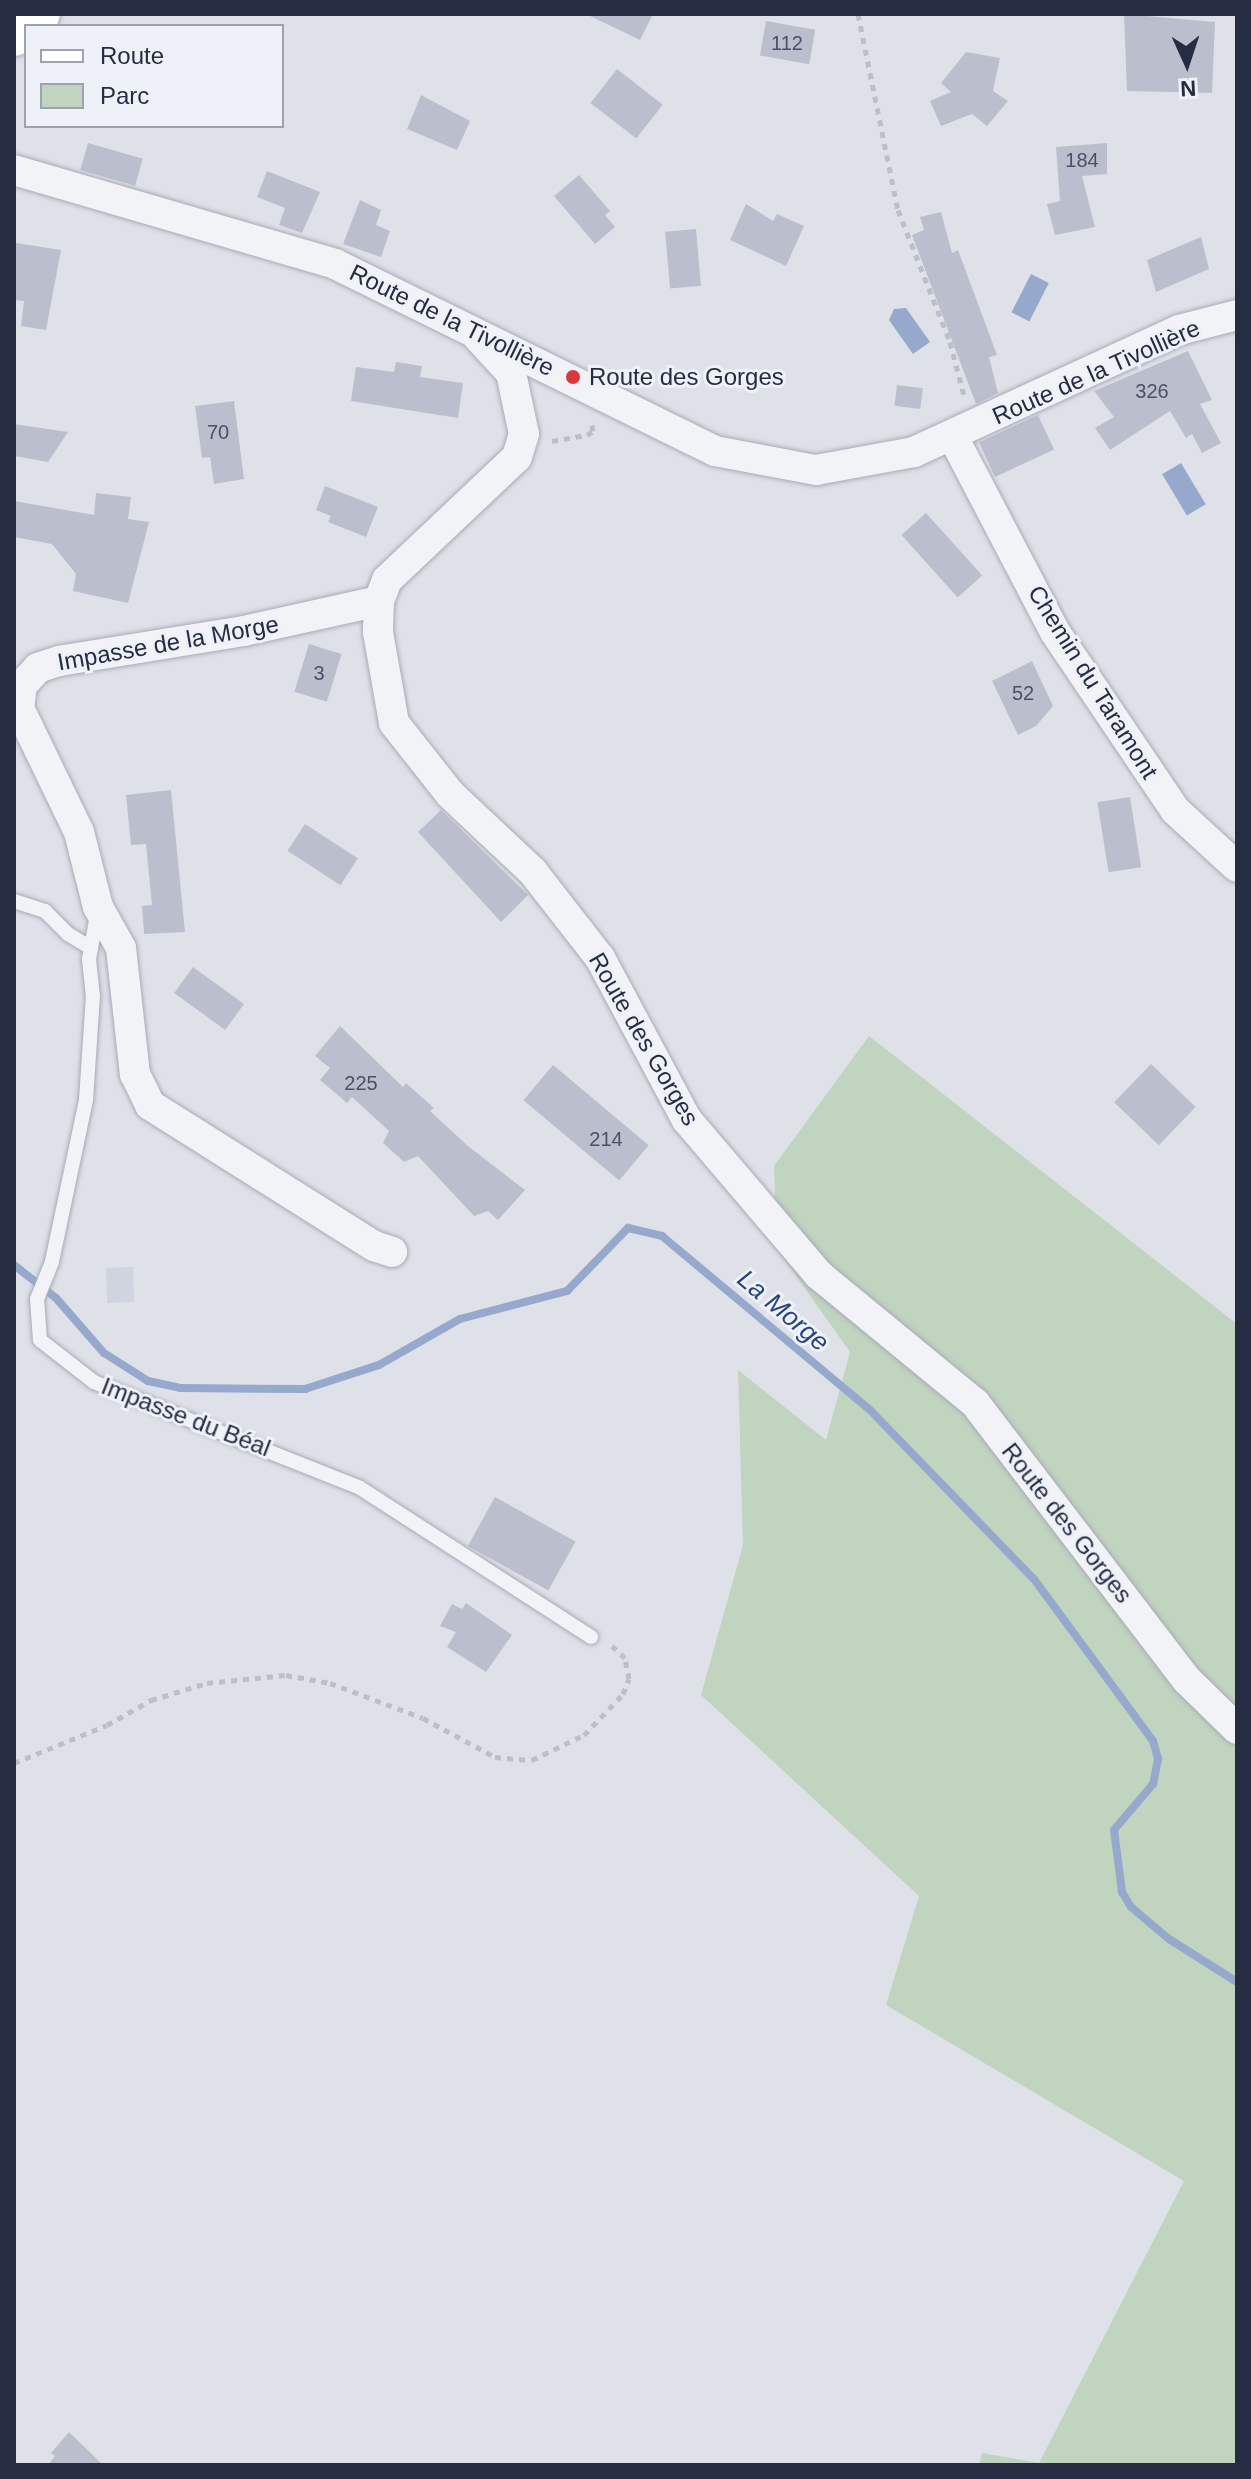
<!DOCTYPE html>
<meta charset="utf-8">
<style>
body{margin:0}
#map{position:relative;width:1251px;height:2479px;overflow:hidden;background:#dfe1e9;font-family:Arial,sans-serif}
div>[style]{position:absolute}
.built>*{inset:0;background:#d0d4df;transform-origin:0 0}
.green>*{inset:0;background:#c1d4bf}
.water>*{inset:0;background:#96a9cd;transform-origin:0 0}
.stream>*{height:8px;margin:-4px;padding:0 4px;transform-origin:4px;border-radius:4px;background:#96a9cd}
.building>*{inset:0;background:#bbbfcd;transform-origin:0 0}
.path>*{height:5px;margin-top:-2.5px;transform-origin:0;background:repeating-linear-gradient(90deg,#bdbfc8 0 6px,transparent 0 12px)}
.roads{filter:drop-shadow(0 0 2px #a8abb7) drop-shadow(0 0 2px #a8abb7)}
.lane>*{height:14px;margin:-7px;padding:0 7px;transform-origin:7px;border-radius:7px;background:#f2f3f7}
.street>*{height:30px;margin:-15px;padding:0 15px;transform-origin:15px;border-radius:15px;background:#f2f3f7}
.primary>*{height:44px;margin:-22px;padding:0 22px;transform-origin:22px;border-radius:22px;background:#fff}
.dots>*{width:22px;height:22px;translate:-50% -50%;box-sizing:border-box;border:4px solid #eef1f7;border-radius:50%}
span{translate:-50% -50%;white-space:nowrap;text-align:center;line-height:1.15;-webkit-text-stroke:6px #eef1f7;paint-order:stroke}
.number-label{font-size:20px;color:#4b5165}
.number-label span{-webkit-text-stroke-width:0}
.street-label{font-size:24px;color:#262c42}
.poi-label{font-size:24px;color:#262c42}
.left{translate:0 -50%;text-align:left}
.water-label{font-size:26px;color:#2c4579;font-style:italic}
.frame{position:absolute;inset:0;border:16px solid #262c42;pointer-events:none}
.legend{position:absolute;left:24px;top:24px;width:260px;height:104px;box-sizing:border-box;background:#eef1f7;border:2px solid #9ea2af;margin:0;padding:10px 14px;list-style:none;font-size:24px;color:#262c42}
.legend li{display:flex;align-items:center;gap:16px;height:40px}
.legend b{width:40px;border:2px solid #9ea2af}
.north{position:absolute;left:1147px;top:24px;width:80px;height:80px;-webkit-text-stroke:6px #eef1f7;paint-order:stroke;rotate:177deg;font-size:22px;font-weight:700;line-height:32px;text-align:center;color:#262c42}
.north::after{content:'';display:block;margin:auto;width:28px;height:36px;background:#262c42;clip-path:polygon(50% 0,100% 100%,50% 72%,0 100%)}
</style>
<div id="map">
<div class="built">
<div style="left:133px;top:1267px;width:35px;height:27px;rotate:88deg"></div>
</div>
<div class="green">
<div style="clip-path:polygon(869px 1036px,1237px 1324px,1237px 2465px,979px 2465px,982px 2453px,1039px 2463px,1184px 2181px,886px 2005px,919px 1896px,701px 1695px,743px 1545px,738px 1370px,826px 1440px,850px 1352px,777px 1249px,774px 1166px)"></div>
</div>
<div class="water">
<div style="left:1031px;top:274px;width:20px;height:43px;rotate:27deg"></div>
<div style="clip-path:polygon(906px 308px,930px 342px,913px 354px,889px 320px,894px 309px)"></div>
<div style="left:1181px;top:463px;width:48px;height:22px;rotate:59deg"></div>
</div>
<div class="stream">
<div style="left:14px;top:1265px;width:53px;rotate:38.2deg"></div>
<div style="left:56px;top:1298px;width:73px;rotate:48.9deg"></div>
<div style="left:104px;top:1353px;width:52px;rotate:32.5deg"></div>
<div style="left:148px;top:1381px;width:33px;rotate:12deg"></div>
<div style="left:180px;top:1388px;width:125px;rotate:0.5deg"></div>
<div style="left:305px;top:1389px;width:78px;rotate:-18deg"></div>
<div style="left:379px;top:1365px;width:93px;rotate:-29.6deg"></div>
<div style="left:460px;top:1319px;width:111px;rotate:-14.7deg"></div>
<div style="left:567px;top:1291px;width:88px;rotate:-45.9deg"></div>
<div style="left:628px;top:1228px;width:35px;rotate:13deg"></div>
<div style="left:662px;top:1236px;width:271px;rotate:39.9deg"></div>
<div style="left:870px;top:1410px;width:235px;rotate:45.9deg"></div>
<div style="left:1034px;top:1579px;width:201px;rotate:53.7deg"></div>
<div style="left:1153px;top:1741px;width:19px;rotate:74deg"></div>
<div style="left:1158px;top:1759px;width:25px;rotate:101deg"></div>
<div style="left:1153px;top:1784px;width:60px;rotate:130.3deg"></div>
<div style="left:1114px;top:1830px;width:63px;rotate:82.6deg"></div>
<div style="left:1122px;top:1892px;width:17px;rotate:59deg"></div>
<div style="left:1131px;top:1907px;width:50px;rotate:40.1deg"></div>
<div style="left:1169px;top:1939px;width:80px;rotate:32.3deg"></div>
</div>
<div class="building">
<div style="clip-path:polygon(586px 14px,653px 14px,640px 40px)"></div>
<div style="clip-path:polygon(1124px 14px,1215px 22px,1212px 93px,1127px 91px)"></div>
<div style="left:766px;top:21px;width:50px;height:35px;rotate:10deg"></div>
<div style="clip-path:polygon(966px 52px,1000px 58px,993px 91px,1008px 101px,987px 126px,972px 114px,941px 126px,930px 101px,951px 92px,941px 83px)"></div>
<div style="left:617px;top:69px;width:58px;height:43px;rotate:38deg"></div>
<div style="clip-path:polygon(421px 95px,470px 121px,457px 150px,407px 129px)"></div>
<div style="left:88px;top:143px;width:57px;height:28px;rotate:16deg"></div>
<div style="clip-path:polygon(1107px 143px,1107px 174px,1082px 176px,1095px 227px,1055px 235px,1047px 204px,1060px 201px,1056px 147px)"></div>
<div style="clip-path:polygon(267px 171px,320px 192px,302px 233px,279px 225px,285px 208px,257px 197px)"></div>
<div style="clip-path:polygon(579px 175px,610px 211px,605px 215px,615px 227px,595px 244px,554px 196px)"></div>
<div style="clip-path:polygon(360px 200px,381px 210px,376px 225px,390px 231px,381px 257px,343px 244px)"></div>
<div style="clip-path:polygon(746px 204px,773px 221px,777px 214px,804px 226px,786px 266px,730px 240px)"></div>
<div style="clip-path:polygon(941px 212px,952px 253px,958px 250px,997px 355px,989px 357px,998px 393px,976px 404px,912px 235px,924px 230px,920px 217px)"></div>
<div style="left:696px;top:229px;width:57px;height:31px;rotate:85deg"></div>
<div style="clip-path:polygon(1201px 237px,1209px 269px,1156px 292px,1147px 260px)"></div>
<div style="clip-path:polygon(16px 243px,61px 250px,46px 330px,21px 326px,24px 301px,14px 300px)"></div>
<div style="clip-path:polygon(1188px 351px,1212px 400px,1200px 404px,1221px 443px,1202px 453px,1192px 434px,1186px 438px,1170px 411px,1110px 450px,1095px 428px,1114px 417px,1094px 391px)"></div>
<div style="clip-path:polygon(396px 362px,422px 366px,420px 377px,463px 383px,458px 418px,351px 401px,356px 367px,394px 372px)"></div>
<div style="left:897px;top:385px;width:26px;height:21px;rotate:7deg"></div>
<div style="clip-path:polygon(234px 401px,244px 479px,214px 484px,210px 457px,202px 458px,195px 406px)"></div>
<div style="left:1038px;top:415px;width:38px;height:65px;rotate:65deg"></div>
<div style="clip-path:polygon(14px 424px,68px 432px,48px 462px,14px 456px)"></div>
<div style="clip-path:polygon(325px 486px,378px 507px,366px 537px,328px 522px,331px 516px,316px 510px)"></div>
<div style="clip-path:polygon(96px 493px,131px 497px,128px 519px,149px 522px,128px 603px,73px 591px,76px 574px,52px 544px,14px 537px,14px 501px,94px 515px)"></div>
<div style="left:926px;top:513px;width:84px;height:33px;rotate:48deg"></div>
<div style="left:309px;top:644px;width:34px;height:50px;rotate:17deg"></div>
<div style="clip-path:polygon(1032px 661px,1053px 706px,1036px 726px,1018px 735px,992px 681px)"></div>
<div style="clip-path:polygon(171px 790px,185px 932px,144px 934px,142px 906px,152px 905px,146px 844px,131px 845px,126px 795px)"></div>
<div style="left:1130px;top:797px;width:71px;height:33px;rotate:81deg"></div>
<div style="clip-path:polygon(441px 810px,528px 895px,501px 922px,418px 832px)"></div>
<div style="left:305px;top:824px;width:63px;height:32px;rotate:33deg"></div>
<div style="left:193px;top:967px;width:63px;height:32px;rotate:36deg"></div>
<div style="clip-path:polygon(340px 1026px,403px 1087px,406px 1083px,434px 1108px,430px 1111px,468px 1146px,525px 1190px,498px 1220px,488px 1211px,474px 1216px,418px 1156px,404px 1162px,383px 1143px,389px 1131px,352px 1097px,347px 1103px,320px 1080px,330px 1068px,315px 1056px)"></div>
<div style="left:1151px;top:1064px;width:62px;height:53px;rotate:44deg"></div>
<div style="left:553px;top:1065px;width:125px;height:46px;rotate:40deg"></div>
<div style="left:495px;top:1497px;width:92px;height:56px;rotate:29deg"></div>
<div style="clip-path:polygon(466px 1603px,512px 1635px,486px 1672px,447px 1647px,456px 1632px,440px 1626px,452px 1604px,462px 1609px)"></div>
<div style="clip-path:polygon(69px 2432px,103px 2465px,48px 2465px,55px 2456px,51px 2453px)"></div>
</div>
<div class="path">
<div style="left:858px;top:14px;width:200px;rotate:78.5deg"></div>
<div style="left:898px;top:210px;width:142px;rotate:68.5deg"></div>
<div style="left:950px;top:342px;width:59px;rotate:75.3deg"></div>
<div style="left:552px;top:441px;width:36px;rotate:-10deg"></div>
<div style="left:587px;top:435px;width:7px;rotate:-34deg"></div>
<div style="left:593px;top:431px;width:10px;rotate:-101deg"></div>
<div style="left:14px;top:1763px;width:100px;rotate:-22.2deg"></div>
<div style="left:107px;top:1725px;width:51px;rotate:-29.6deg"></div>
<div style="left:151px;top:1700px;width:59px;rotate:-16.9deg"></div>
<div style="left:207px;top:1683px;width:79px;rotate:-5.8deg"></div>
<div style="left:286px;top:1675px;width:45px;rotate:10.3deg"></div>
<div style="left:330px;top:1683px;width:99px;rotate:20.6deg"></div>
<div style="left:423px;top:1718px;width:82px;rotate:28.4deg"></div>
<div style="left:495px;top:1757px;width:37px;rotate:5deg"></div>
<div style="left:532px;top:1760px;width:58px;rotate:-25.7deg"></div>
<div style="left:584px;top:1735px;width:57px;rotate:-46.4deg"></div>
<div style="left:623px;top:1694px;width:16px;rotate:-68deg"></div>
<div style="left:629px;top:1679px;width:21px;rotate:-101deg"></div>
<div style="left:625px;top:1658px;width:21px;rotate:-137deg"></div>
</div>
<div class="roads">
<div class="lane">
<div style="left:14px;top:901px;width:33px;rotate:18deg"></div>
<div style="left:45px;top:911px;width:33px;rotate:45deg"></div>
<div style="left:68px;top:934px;width:27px;rotate:31deg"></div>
<div style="left:97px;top:915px;width:45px;rotate:100.3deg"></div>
<div style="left:89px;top:959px;width:36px;rotate:84deg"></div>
<div style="left:93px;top:995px;width:105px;rotate:93.8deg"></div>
<div style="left:86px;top:1100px;width:166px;rotate:101.9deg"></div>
<div style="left:52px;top:1262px;width:40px;rotate:112deg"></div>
<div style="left:37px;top:1299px;width:41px;rotate:85.8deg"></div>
<div style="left:40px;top:1340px;width:68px;rotate:37.9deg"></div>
<div style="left:94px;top:1382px;width:286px;rotate:21.7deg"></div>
<div style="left:360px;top:1488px;width:275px;rotate:32.8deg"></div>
</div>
<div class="street">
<div style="left:14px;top:170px;width:334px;rotate:16.3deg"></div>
<div style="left:335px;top:264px;width:424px;rotate:26.2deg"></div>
<div style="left:715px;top:451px;width:103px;rotate:10.7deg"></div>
<div style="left:816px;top:470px;width:100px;rotate:-10.4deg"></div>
<div style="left:914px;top:452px;width:292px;rotate:-24.7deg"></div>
<div style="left:1179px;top:330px;width:60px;rotate:-14.5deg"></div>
<div style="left:478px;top:337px;width:49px;rotate:47.5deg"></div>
<div style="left:511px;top:373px;width:62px;rotate:78deg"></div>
<div style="left:524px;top:434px;width:24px;rotate:107deg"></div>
<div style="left:517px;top:457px;width:179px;rotate:136.6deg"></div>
<div style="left:387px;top:580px;width:22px;rotate:111deg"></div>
<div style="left:379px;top:601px;width:31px;rotate:92deg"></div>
<div style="left:378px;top:632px;width:92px;rotate:80deg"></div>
<div style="left:394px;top:723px;width:90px;rotate:51.7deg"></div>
<div style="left:450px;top:794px;width:114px;rotate:43.2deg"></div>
<div style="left:533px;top:872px;width:109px;rotate:52.1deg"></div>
<div style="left:600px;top:958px;width:184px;rotate:61.8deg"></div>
<div style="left:687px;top:1120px;width:204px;rotate:49.6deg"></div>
<div style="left:819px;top:1275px;width:202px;rotate:39.4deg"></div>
<div style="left:975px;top:1403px;width:349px;rotate:52.6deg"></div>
<div style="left:1187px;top:1680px;width:70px;rotate:44.4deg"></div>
<div style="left:952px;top:435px;width:222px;rotate:62.4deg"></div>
<div style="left:1055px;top:632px;width:215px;rotate:56deg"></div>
<div style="left:1175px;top:810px;width:84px;rotate:42.6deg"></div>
<div style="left:379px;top:601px;width:138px;rotate:167.5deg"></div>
<div style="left:244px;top:631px;width:187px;rotate:170.8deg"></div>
<div style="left:59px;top:661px;width:22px;rotate:162deg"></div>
<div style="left:38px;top:668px;width:23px;rotate:133deg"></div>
<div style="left:22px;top:685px;width:23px;rotate:97deg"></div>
<div style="left:19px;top:708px;width:138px;rotate:64.2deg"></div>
<div style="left:79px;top:832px;width:77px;rotate:75.8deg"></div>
<div style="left:98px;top:907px;width:47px;rotate:60.7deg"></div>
<div style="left:121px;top:948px;width:127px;rotate:83.7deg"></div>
<div style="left:135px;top:1074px;width:34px;rotate:64deg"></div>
<div style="left:150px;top:1105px;width:265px;rotate:32.2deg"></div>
<div style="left:374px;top:1246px;width:19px;rotate:18deg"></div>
</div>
<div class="primary">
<div style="left:14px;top:34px;width:31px;rotate:-40deg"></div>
</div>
</div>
<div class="dots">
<div style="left:573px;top:377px;background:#da383b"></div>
</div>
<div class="number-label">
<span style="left:787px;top:43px">112</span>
<span style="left:1082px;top:160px">184</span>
<span style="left:1152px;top:391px">326</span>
<span style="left:218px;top:432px">70</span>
<span style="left:319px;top:673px">3</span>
<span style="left:1023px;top:693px">52</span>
<span style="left:361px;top:1083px">225</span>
<span style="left:606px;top:1139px">214</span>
</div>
<div class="street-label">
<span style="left:452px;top:320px;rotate:26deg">Route de la Tivollière</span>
<span style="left:1096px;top:372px;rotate:-24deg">Route de la Tivollière</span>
<span style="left:168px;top:643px;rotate:-10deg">Impasse de la Morge</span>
<span style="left:1093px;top:682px;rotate:58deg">Chemin du Taramont</span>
<span style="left:644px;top:1039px;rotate:60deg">Route des Gorges</span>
<span style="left:186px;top:1417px;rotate:21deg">Impasse du Béal</span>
<span style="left:1067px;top:1523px;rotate:52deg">Route des Gorges</span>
</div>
<div class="poi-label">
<span class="left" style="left:589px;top:377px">Route des Gorges</span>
</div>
<div class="water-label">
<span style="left:783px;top:1311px;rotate:40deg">La Morge</span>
</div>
<div class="frame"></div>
<ul class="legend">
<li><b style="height:10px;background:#fff"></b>Route</li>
<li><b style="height:22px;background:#c1d4bf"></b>Parc</li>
</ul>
<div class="north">N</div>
</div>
